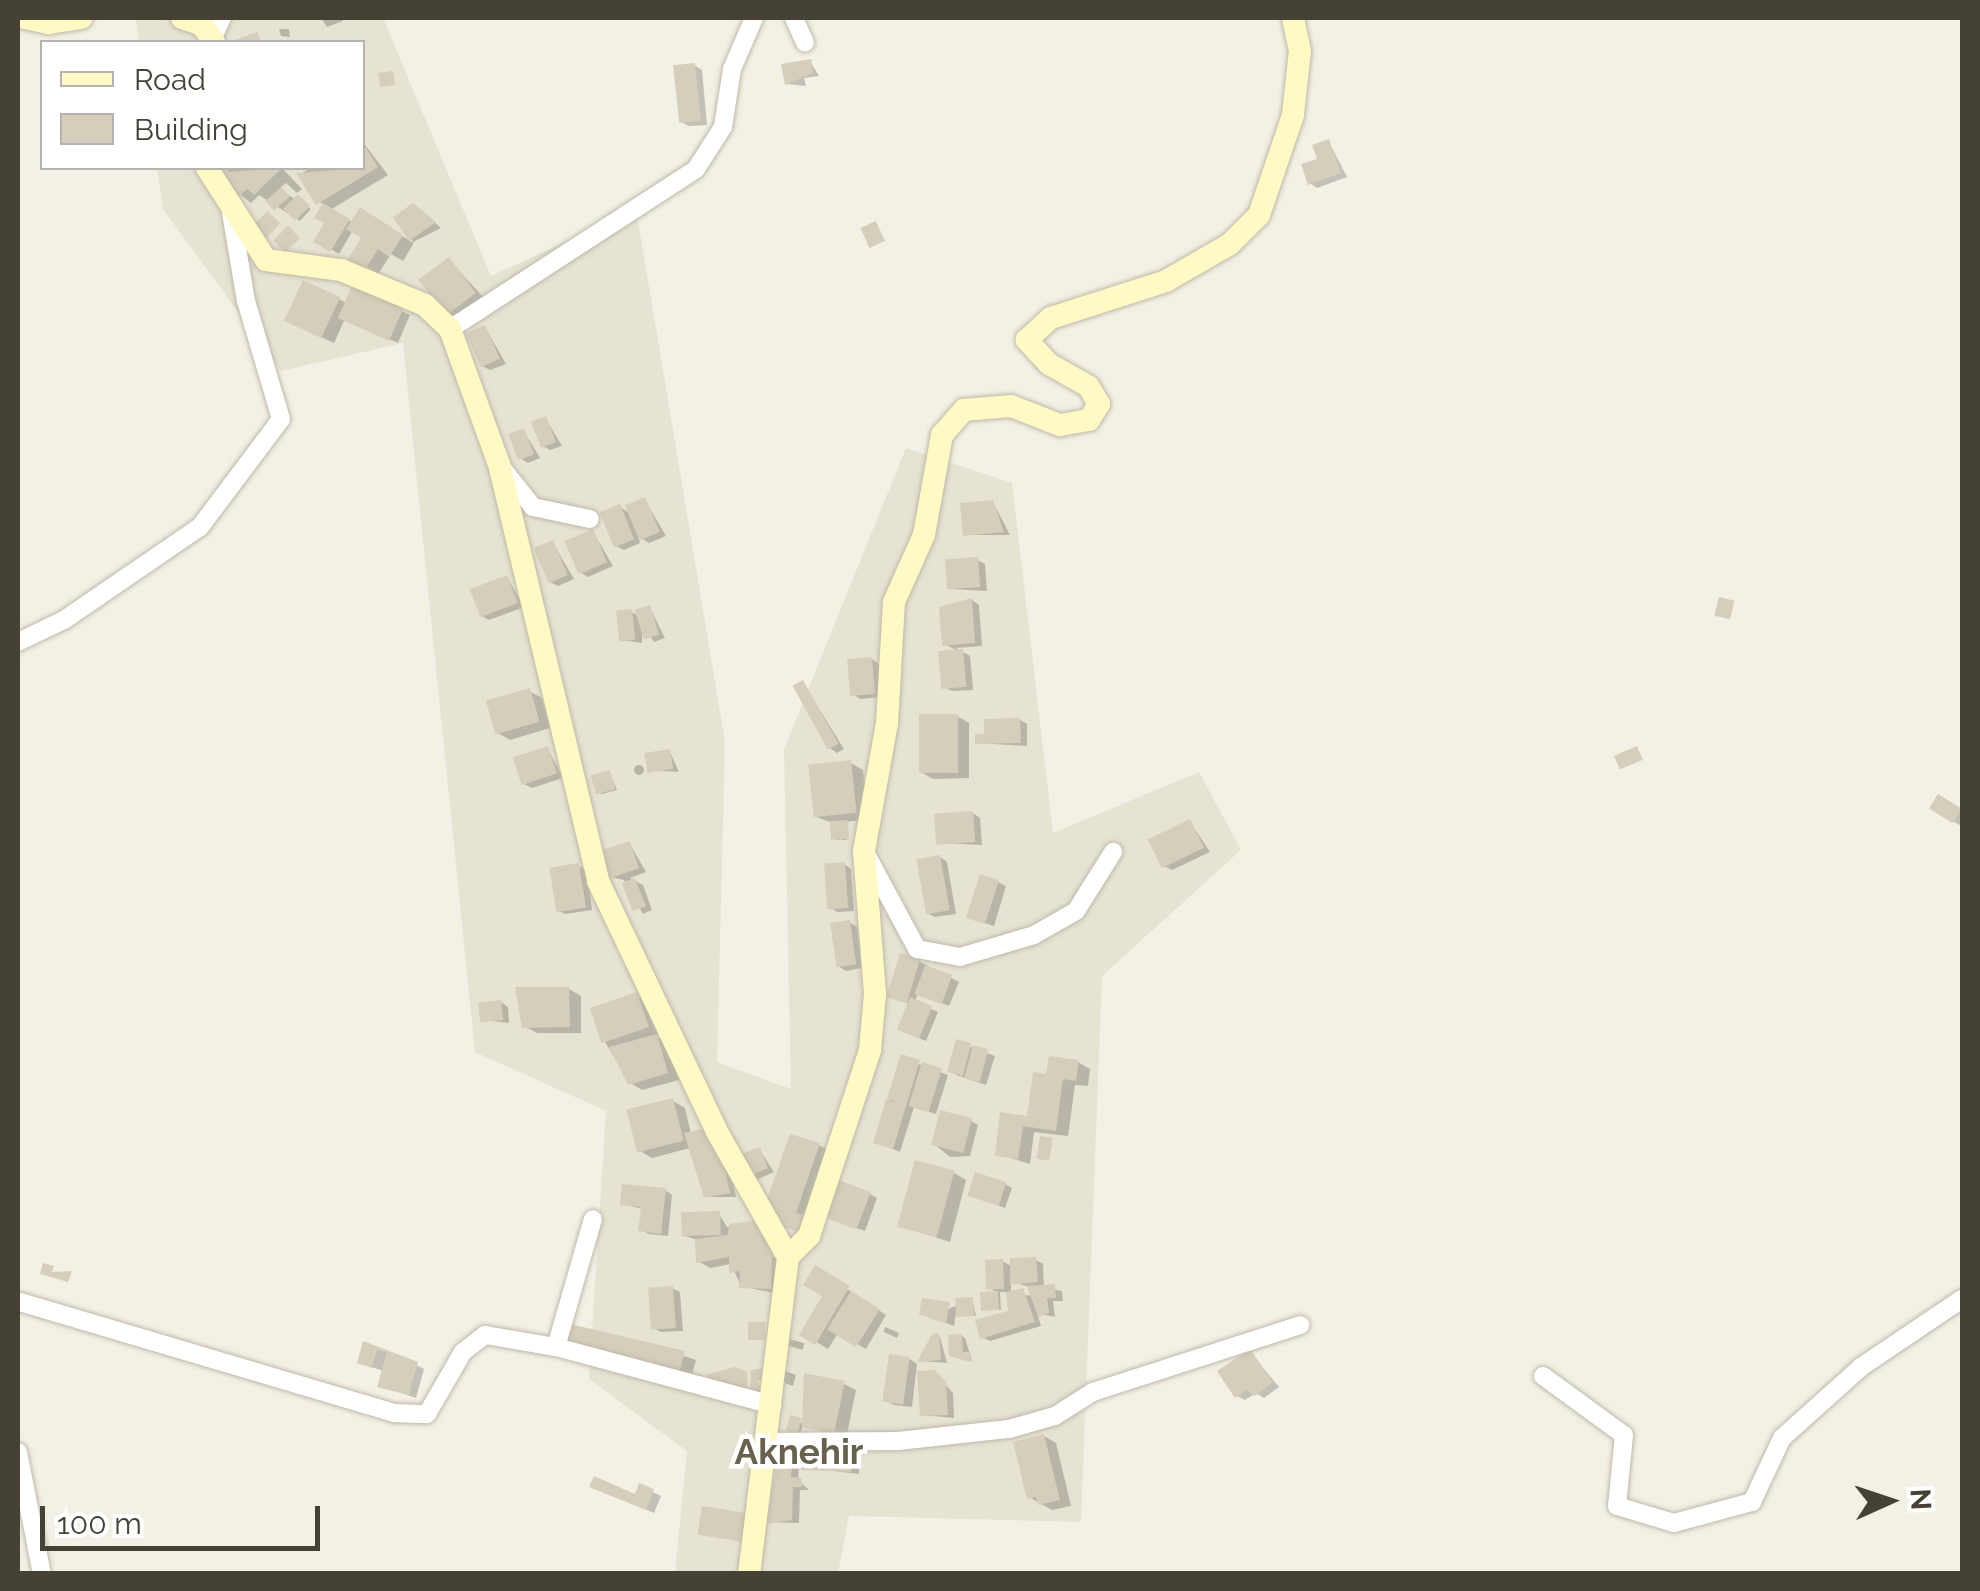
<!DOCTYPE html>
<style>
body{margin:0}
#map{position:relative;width:1980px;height:1591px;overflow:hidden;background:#f3f0e5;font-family:Raleway,sans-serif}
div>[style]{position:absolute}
.residential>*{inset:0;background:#e7e3d3}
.shadow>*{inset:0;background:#0003;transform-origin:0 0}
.round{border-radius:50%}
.building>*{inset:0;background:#d4ceba;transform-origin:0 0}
.roads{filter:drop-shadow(0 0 2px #beb9a8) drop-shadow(0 0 2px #beb9a8)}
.street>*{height:18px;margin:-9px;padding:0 9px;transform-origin:9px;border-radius:9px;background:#fff}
.secondary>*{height:22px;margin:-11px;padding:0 11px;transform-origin:11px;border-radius:11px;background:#fff9c3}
span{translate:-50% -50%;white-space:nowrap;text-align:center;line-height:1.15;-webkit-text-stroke:9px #fff;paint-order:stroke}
.quarter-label{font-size:35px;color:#68614c;font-weight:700}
.frame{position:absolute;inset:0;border:20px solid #454135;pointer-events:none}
.legend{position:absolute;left:40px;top:40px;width:325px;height:130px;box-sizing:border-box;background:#fff;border:2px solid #b5b3ae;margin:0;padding:12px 18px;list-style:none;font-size:30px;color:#454135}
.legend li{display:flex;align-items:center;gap:20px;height:50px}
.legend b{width:50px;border:2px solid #b5b3ae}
.north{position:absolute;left:1840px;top:1451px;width:100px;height:100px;-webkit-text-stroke:8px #fff;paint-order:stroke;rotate:87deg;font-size:28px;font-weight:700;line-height:40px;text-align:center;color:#454135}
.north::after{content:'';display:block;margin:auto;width:35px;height:45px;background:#454135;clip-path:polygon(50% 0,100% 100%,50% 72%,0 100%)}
.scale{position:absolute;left:40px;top:1506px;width:280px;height:45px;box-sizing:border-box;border:5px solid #454135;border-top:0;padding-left:12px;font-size:30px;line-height:35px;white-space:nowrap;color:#454135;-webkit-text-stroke:8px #fff;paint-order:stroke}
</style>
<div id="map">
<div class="residential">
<div style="clip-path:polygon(136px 18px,383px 18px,491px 276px,636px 209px,725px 742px,717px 1062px,791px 1089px,784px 749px,906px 448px,1012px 483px,1053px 833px,1199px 772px,1241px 850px,1102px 976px,1081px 1522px,849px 1516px,838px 1573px,675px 1573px,687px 1451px,589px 1379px,606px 1111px,475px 1052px,403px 343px,281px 371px,163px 209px,157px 168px,362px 168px,362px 42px,139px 42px)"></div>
</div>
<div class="shadow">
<div style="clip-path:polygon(321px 18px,342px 18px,343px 21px,327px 27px)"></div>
<div style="clip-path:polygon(279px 29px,289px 29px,290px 37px,281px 36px)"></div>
<div style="clip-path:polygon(810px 61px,819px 76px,804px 78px,806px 86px,787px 84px)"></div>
<div style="clip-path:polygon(694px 65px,702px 70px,707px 125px,689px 126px,681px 122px)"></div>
<div style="clip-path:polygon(362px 141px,388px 175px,330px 210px,353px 223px,360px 211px,414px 243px,396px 218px,421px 210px,441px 228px,415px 241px,403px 261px,391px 254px,378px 274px,351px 258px,364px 237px,353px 230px,339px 254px,317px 241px,328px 223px,324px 207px,300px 174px,311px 168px,362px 168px)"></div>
<div style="clip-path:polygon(1329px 142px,1347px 177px,1317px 188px,1310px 183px)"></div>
<div style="clip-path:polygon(213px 168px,282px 168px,302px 189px,297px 193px,286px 183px,279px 189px,311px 209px,300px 221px,259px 195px,251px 203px,223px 181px,229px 175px)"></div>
<div style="clip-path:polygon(449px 260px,486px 300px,460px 321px,448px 314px)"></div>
<div style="clip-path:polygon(354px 289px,410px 315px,398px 343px,345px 319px,334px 343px,299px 327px,339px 299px,348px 304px)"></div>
<div style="clip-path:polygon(485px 327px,506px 364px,490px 370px,482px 366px)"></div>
<div style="clip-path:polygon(546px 419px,562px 446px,550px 450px,543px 446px)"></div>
<div style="clip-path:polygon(524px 431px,540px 458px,528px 463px,520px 458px)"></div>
<div style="clip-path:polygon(645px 500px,666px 536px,649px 543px,638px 536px,640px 543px,624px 550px,616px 546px,620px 507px,631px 514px)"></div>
<div style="clip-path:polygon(993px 502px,1010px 535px,966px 535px)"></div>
<div style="clip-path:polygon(593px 532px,613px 566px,588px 577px,581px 573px)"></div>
<div style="clip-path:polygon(553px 543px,574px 579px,558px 586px,550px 582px)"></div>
<div style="clip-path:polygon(977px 560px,985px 564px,987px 591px,950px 589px)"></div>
<div style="clip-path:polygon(507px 577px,524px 607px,489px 620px,482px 616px)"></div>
<div style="clip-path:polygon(972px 600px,979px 605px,982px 646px,956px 648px,970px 656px,973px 690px,952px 691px,944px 687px,959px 652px,945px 644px)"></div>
<div style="clip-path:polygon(650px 608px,665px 638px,654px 642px,642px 626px,642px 643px,621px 640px,631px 612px,639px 616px)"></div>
<div style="clip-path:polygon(872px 659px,879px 664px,882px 697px,860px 699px,853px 694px)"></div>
<div style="clip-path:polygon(803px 683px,844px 749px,837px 753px,830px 748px)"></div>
<div style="clip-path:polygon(529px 691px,542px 698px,550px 728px,510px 740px,498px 733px)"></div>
<div style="clip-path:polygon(957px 716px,969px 723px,969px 778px,933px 779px,921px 772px)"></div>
<div style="clip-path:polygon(1020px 720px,1027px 724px,1027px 746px,977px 743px)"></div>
<div style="clip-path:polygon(548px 749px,563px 778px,532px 788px,524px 784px)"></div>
<div style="clip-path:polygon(670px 752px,679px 772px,649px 770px)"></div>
<div style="clip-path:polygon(851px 763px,863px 770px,868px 819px,846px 822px,847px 840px,836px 840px,833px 823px,816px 817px)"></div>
<div class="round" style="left:634px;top:765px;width:10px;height:10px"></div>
<div style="clip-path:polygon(610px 773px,617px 790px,602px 794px,599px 793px)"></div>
<div style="clip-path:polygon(1939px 797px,1962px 812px,1961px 826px,1932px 808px)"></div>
<div style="clip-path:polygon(973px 813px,980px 818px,982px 845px,939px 843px)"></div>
<div style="clip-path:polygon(1190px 822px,1210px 852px,1172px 870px,1164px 866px)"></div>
<div style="clip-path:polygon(630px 844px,646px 872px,630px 878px,643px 885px,652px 910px,643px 914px,624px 880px,611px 877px)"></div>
<div style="clip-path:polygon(940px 857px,947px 862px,956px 914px,935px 917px,927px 913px)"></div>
<div style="clip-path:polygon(844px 864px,851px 869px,854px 911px,837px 912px,830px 907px)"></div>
<div style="clip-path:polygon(579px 866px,587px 870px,592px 910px,565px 914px,557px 910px)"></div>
<div style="clip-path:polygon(998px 882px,1006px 886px,994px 926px,977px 921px)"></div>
<div style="clip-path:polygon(849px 922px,857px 927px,862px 968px,846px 971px,838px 966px)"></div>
<div style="clip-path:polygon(919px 961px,959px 982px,949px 1006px,918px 993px,915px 1002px,938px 1012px,926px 1041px,907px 1033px,910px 1004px,897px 1000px)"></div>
<div style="clip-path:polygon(569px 989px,581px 996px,581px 1033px,537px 1033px,524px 1026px)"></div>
<div style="clip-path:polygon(636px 995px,648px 1002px,660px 1034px,655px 1036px,668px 1043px,679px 1080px,642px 1090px,630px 1083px,605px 1042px)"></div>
<div style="clip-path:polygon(501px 1002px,508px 1007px,509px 1023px,482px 1020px)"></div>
<div style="clip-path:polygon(957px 1042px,995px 1056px,986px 1085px,956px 1075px)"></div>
<div style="clip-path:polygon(902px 1058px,948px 1075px,936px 1114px,914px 1107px,900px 1152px,876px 1142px)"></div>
<div style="clip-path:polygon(1078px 1062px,1090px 1069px,1088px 1086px,1075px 1085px,1068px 1136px,1034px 1132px,1030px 1164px,997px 1154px,1029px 1118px,1049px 1077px)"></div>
<div style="clip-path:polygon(673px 1101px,685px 1108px,691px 1134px,723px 1133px,736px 1197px,707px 1197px,690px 1148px,652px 1158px,640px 1151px)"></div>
<div style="clip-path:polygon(971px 1121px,978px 1125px,970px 1156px,950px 1157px,934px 1144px)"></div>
<div style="clip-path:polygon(819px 1145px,831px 1152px,813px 1237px,781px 1225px,783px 1218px,766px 1210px)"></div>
<div style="clip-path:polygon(760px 1150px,774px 1172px,758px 1179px,750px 1175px)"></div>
<div style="clip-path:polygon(954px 1173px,966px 1180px,950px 1242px,901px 1226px)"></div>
<div style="clip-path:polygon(1005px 1184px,1012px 1188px,1005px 1208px,970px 1195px)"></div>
<div style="clip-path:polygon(665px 1190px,672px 1195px,668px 1236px,649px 1234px,641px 1230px,643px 1209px,622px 1204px)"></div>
<div style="clip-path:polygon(870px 1194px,877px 1198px,865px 1231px,838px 1221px)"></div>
<div style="clip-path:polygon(719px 1214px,727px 1227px,752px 1224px,796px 1263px,783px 1295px,741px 1286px,731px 1264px,710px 1268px,698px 1261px,698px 1240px,685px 1236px)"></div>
<div style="clip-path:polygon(evenodd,1036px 1260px,1043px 1264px,1044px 1288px,1062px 1291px,1063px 1301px,1053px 1301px,1055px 1317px,1037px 1313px,1041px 1326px,990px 1341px,982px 1337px,1015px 1312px,1009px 1292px,1000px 1292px,1001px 1310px,984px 1309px,998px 1293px,989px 1288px,1002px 1261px,1013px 1267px,1036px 1260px,1011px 1282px,1030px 1287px,1033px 1296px,1011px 1293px,1011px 1282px)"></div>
<div style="clip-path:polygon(816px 1268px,886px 1315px,866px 1349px,838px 1333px,828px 1349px,803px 1334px,826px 1296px)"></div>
<div style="clip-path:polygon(672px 1288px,680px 1292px,683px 1331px,661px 1332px,653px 1328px)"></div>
<div style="clip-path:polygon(972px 1299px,976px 1316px,956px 1313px,954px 1326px,930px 1317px)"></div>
<div style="clip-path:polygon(885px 1327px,899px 1333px,897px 1338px,884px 1332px)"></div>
<div style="clip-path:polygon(962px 1336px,965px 1338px,972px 1361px,955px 1357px)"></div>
<div style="clip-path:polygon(940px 1337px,947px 1363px,921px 1361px)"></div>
<div style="left:790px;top:1339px;width:15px;height:7px;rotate:16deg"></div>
<div style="clip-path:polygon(644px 1342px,696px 1360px,690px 1382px)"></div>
<div style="clip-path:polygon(378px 1347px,424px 1369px,416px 1398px,380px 1386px,384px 1371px,368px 1366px)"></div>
<div style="clip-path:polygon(1250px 1352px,1279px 1387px,1264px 1398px,1256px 1393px,1245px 1400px,1237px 1396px)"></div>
<div style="clip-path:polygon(910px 1359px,917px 1364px,912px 1407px,894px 1405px,886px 1400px)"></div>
<div style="clip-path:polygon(785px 1371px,796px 1375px,793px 1386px,782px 1382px)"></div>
<div style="clip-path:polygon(935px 1373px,953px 1393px,954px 1418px,923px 1415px)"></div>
<div style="clip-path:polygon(844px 1384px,856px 1390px,846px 1439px,803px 1425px,800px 1434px,792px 1431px)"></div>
<div style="clip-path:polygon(1044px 1436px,1056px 1443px,1071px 1506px,1052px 1510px,1029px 1497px)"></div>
<div style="clip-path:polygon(852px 1454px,859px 1458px,859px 1474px,799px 1467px,798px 1480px,809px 1490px,800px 1490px,799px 1523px,769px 1522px,792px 1456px,801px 1461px)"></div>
<div style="clip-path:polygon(641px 1486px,661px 1496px,654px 1513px,600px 1490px,636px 1497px)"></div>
</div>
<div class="building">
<div style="clip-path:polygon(257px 32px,261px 42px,230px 42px)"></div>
<div style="clip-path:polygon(811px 59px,813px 73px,785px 85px,781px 64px)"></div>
<div style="left:695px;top:63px;width:58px;height:22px;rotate:84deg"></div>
<div style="left:393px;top:71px;width:14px;height:15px;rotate:82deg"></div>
<div style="clip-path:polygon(1329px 139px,1341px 173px,1308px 185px,1301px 164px,1317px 159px,1312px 145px)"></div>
<div style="clip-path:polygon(362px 142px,378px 167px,316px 205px,296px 173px,362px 168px)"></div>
<div style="clip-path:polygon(207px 168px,230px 168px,228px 172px,282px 168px,254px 195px,247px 189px,237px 198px,220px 181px,226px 174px)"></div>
<div style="left:281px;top:187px;width:13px;height:21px;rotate:48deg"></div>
<div style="left:298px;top:194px;width:17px;height:21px;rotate:45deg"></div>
<div style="clip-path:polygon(323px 203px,350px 219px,330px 252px,313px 242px,324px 223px,314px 218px)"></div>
<div style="clip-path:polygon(413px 203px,436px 222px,409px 241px,393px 217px)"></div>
<div style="clip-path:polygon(360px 207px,403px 235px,389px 257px,378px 249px,365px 270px,348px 259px,361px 238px,346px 229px)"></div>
<div style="left:267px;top:211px;width:18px;height:21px;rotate:43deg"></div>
<div style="left:876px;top:221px;width:22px;height:17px;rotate:66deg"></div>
<div style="left:288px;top:226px;width:17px;height:21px;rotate:45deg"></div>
<div style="left:449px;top:257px;width:45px;height:38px;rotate:53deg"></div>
<div style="left:303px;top:280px;width:41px;height:45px;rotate:25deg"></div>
<div style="left:352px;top:286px;width:56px;height:35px;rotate:24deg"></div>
<div style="left:485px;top:325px;width:37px;height:21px;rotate:66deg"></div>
<div style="left:546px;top:416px;width:28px;height:16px;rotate:69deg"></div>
<div style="left:524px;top:428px;width:28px;height:17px;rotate:69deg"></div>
<div style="left:645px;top:497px;width:38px;height:22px;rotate:67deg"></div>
<div style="clip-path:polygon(993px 500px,1004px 532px,963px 536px,960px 503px)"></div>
<div style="left:620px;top:504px;width:38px;height:22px;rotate:68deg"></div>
<div style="left:593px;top:529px;width:36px;height:31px;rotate:67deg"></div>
<div style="left:553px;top:540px;width:38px;height:21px;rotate:67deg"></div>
<div style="left:978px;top:557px;width:30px;height:33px;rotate:86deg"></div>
<div style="left:507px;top:575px;width:30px;height:40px;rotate:69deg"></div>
<div style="left:1719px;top:597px;width:16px;height:19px;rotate:14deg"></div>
<div style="clip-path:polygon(972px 598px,975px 643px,942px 646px,939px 607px)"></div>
<div style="left:650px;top:605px;width:31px;height:16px;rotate:73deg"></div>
<div style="left:632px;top:609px;width:31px;height:16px;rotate:84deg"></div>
<div style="left:963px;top:649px;width:38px;height:25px;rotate:85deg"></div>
<div style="left:872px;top:657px;width:37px;height:25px;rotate:85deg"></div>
<div style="left:803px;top:680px;width:73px;height:12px;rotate:61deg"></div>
<div style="left:530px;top:688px;width:35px;height:46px;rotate:74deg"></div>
<div style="left:919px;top:714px;width:39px;height:59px"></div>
<div style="clip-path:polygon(1020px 718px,1021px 743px,975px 744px,975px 734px,984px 734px,984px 719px)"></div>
<div style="left:548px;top:746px;width:29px;height:37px;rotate:72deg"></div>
<div style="left:1637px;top:746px;width:15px;height:25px;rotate:67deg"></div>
<div style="left:670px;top:749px;width:20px;height:26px;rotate:81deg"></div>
<div style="left:851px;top:760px;width:53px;height:43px;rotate:84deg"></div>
<div style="left:610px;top:770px;width:20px;height:20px;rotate:75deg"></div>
<div style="left:1938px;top:794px;width:28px;height:17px;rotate:32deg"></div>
<div style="left:973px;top:811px;width:31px;height:39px;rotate:86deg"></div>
<div style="left:1190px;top:819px;width:32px;height:47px;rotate:64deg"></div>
<div style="left:848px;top:820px;width:19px;height:18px;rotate:87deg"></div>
<div style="left:630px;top:841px;width:29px;height:32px;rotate:72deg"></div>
<div style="left:940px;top:855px;width:56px;height:24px;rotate:80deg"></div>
<div style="left:845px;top:862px;width:46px;height:21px;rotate:86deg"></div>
<div style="left:579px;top:863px;width:45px;height:30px;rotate:81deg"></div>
<div style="left:980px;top:874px;width:20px;height:46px;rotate:18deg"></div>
<div style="left:635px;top:878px;width:30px;height:14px;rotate:69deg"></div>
<div style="left:850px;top:920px;width:45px;height:20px;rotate:82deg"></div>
<div style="left:900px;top:953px;width:21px;height:46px;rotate:17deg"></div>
<div style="left:925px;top:965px;width:29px;height:31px;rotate:20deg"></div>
<div style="clip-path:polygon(515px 987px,569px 987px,570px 1027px,522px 1028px)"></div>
<div style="left:637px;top:992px;width:37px;height:50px;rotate:71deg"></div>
<div style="left:910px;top:997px;width:24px;height:35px;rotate:22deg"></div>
<div style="left:501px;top:1000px;width:20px;height:23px;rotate:84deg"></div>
<div style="clip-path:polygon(657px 1034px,668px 1073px,628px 1085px,609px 1047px)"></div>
<div style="left:956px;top:1039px;width:16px;height:34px;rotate:15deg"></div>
<div style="left:973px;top:1045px;width:16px;height:34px;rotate:15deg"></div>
<div style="clip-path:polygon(901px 1054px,920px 1060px,893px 1149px,873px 1143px,886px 1099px,897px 1103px,887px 1098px)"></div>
<div style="clip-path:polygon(1049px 1056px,1079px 1060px,1076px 1081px,1063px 1079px,1056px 1131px,1023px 1126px,1018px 1159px,995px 1156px,1000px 1112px,1027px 1116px,1033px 1072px,1046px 1074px)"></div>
<div style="left:922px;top:1062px;width:21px;height:46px;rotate:17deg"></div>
<div style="left:673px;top:1098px;width:44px;height:48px;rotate:76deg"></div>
<div style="left:940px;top:1110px;width:33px;height:36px;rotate:14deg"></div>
<div style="clip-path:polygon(716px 1126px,730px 1193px,704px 1198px,684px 1133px)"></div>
<div style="clip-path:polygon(790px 1134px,820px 1143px,796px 1213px,805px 1215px,801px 1232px,778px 1226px,781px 1216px,763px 1211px)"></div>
<div style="left:1040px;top:1136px;width:13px;height:23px;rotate:9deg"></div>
<div style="left:760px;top:1147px;width:23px;height:22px;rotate:70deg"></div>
<div style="left:915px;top:1160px;width:41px;height:69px;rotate:15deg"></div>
<div style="left:975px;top:1172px;width:33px;height:25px;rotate:18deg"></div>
<div style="left:839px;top:1180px;width:34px;height:40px;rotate:21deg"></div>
<div style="clip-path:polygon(622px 1184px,666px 1188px,661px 1234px,638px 1231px,641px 1207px,620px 1205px)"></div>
<div style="left:720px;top:1211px;width:24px;height:39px;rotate:88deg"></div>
<div style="clip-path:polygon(753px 1221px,788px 1257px,772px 1258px,771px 1289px,739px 1288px,740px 1271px,729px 1273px,729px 1257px,696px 1263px,695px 1239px,728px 1235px,729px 1224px)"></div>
<div style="clip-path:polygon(1036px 1257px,1038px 1282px,1010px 1285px,1010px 1258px)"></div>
<div style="left:1003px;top:1259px;width:30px;height:18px;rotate:88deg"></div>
<div style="clip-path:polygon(43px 1263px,54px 1266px,52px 1272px,72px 1271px,68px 1282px,40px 1274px)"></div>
<div style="clip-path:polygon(815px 1265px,850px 1286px,815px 1345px,799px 1335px,822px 1296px,803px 1285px)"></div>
<div style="clip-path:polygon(1055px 1284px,1056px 1298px,1047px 1298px,1049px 1313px,1038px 1317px,1027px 1286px)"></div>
<div style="left:673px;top:1286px;width:42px;height:25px;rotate:86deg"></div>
<div style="clip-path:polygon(1023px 1288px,1035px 1322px,980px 1339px,975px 1320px,1008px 1311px,1006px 1292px)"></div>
<div style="left:851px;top:1291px;width:34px;height:45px;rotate:32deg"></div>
<div style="left:998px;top:1291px;width:19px;height:18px;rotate:87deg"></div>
<div style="left:973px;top:1297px;width:19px;height:18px;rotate:87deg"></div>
<div style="clip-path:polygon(922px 1298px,950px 1302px,946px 1324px,919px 1314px)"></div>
<div style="left:748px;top:1322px;width:17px;height:18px"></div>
<div style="clip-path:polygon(570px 1324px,685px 1351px,678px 1377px,564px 1344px)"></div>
<div style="clip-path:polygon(939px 1333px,941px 1360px,917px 1362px,932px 1334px)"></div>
<div style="clip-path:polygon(962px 1334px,963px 1352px,970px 1352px,971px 1362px,949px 1356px,948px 1335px)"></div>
<div style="clip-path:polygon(363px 1341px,418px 1362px,409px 1395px,377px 1387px,387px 1352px,377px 1350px,372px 1368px,357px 1363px)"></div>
<div style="clip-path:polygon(1250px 1349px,1273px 1382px,1255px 1396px,1247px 1390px,1235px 1398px,1217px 1371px)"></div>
<div style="left:889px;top:1354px;width:21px;height:48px;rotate:8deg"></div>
<div style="clip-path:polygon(735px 1367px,747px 1372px,748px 1390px,709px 1390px,708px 1374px)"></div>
<div style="clip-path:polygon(763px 1368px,764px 1380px,757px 1380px,763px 1395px,750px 1395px,751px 1370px)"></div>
<div style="clip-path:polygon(935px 1370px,946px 1382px,948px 1415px,920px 1416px,917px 1371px)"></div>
<div style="clip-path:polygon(804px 1373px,845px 1381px,834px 1434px,802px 1427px)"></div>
<div style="left:790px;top:1415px;width:12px;height:16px;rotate:14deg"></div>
<div style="clip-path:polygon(1044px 1434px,1060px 1500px,1038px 1505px,1036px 1497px,1027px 1499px,1013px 1442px)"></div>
<div style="left:798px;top:1450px;width:54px;height:20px;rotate:2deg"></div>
<div style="clip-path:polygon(778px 1452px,793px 1454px,791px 1477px,801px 1478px,802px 1487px,793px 1487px,792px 1520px,766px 1524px)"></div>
<div style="clip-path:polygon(594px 1476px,635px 1494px,639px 1483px,654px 1489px,646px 1510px,589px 1487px)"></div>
<div style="left:702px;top:1506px;width:46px;height:29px;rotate:9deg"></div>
</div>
<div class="roads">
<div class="street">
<div style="left:794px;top:18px;width:27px;rotate:66deg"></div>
<div style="left:212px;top:39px;width:23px;rotate:-65deg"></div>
<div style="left:450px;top:329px;width:293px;rotate:-33deg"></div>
<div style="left:696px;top:169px;width:50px;rotate:-57.3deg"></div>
<div style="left:723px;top:127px;width:59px;rotate:-81.2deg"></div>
<div style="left:732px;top:69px;width:56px;rotate:-66.7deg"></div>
<div style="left:502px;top:468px;width:50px;rotate:51.5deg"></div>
<div style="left:533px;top:507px;width:58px;rotate:11.9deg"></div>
<div style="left:18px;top:642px;width:51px;rotate:-25.6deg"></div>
<div style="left:64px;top:620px;width:165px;rotate:-34.4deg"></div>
<div style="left:200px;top:527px;width:135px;rotate:-53.1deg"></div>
<div style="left:281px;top:419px;width:123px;rotate:-106.5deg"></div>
<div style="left:246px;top:301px;width:90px;rotate:-99.6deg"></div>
<div style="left:867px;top:856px;width:106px;rotate:61.7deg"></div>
<div style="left:917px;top:949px;width:44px;rotate:10.5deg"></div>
<div style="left:960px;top:957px;width:77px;rotate:-16.6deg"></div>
<div style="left:1034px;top:935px;width:48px;rotate:-29.7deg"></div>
<div style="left:1076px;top:911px;width:70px;rotate:-57.9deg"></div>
<div style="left:20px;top:1302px;width:390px;rotate:16.5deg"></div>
<div style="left:394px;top:1413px;width:33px;rotate:2deg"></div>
<div style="left:427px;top:1414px;width:72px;rotate:-59.9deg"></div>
<div style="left:463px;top:1352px;width:28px;rotate:-38deg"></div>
<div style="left:485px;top:1335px;width:72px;rotate:9.6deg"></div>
<div style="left:556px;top:1347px;width:224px;rotate:15deg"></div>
<div style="left:556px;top:1347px;width:133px;rotate:-73.9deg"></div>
<div style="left:1543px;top:1376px;width:100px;rotate:36.1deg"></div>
<div style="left:1624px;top:1435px;width:71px;rotate:95.6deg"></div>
<div style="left:1617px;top:1506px;width:59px;rotate:16.6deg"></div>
<div style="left:1674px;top:1523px;width:81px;rotate:-15.1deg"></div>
<div style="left:1752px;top:1502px;width:71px;rotate:-64.9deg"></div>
<div style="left:1782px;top:1438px;width:106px;rotate:-41.9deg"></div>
<div style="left:1861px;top:1367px;width:122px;rotate:-34deg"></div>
<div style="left:766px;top:1442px;width:132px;rotate:-0.4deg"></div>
<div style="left:898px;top:1441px;width:112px;rotate:-6.2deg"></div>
<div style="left:1009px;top:1429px;width:48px;rotate:-15.8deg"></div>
<div style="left:1055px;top:1416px;width:45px;rotate:-32.3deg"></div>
<div style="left:1093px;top:1392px;width:218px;rotate:-17.9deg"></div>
<div style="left:18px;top:1452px;width:124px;rotate:78.9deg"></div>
</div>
<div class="secondary">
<div style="left:25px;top:18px;width:25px;rotate:12deg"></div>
<div style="left:49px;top:23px;width:33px;rotate:-9deg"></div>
<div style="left:182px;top:18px;width:20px;rotate:18deg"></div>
<div style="left:201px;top:24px;width:22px;rotate:54deg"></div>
<div style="left:207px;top:168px;width:109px;rotate:57.3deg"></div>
<div style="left:266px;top:260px;width:76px;rotate:7.6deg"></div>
<div style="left:341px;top:270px;width:91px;rotate:22.6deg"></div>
<div style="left:425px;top:305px;width:35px;rotate:44deg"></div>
<div style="left:450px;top:329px;width:144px;rotate:70.1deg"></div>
<div style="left:499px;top:464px;width:429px;rotate:76.6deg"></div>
<div style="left:598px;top:881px;width:278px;rotate:64.6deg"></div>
<div style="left:717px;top:1132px;width:144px;rotate:60.4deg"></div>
<div style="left:788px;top:1257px;width:319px;rotate:97deg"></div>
<div style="left:788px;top:1257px;width:30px;rotate:-45deg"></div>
<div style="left:809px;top:1236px;width:196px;rotate:-71.8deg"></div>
<div style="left:870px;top:1050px;width:56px;rotate:-84.9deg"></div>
<div style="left:875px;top:994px;width:143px;rotate:-94.4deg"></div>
<div style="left:864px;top:851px;width:130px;rotate:-79.8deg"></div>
<div style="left:887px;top:723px;width:121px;rotate:-86.7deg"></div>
<div style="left:894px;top:602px;width:73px;rotate:-65.9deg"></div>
<div style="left:924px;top:535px;width:102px;rotate:-79.8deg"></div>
<div style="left:942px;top:435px;width:33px;rotate:-49deg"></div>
<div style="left:964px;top:410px;width:47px;rotate:-4.9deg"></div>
<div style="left:1011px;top:406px;width:53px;rotate:21.2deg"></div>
<div style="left:1060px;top:425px;width:29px;rotate:-10deg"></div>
<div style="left:1089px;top:420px;width:19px;rotate:-58deg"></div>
<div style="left:1099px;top:404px;width:21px;rotate:-121deg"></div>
<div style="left:1088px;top:386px;width:45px;rotate:-150.6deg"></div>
<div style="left:1049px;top:364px;width:33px;rotate:-133deg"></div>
<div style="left:1027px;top:340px;width:33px;rotate:-43deg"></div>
<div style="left:1051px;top:318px;width:121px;rotate:-17.8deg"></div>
<div style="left:1166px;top:281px;width:74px;rotate:-30deg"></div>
<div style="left:1230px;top:244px;width:41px;rotate:-45deg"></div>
<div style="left:1259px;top:215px;width:106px;rotate:-71.2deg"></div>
<div style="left:1293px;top:115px;width:64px;rotate:-83.8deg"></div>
<div style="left:1300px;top:51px;width:34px;rotate:-102deg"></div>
</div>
</div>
<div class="quarter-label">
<span style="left:799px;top:1452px">Aknehir</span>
</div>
<div class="frame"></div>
<ul class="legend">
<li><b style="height:12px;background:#fff9c3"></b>Road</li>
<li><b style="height:28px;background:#d4ceba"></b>Building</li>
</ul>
<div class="north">N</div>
<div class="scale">100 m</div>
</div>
